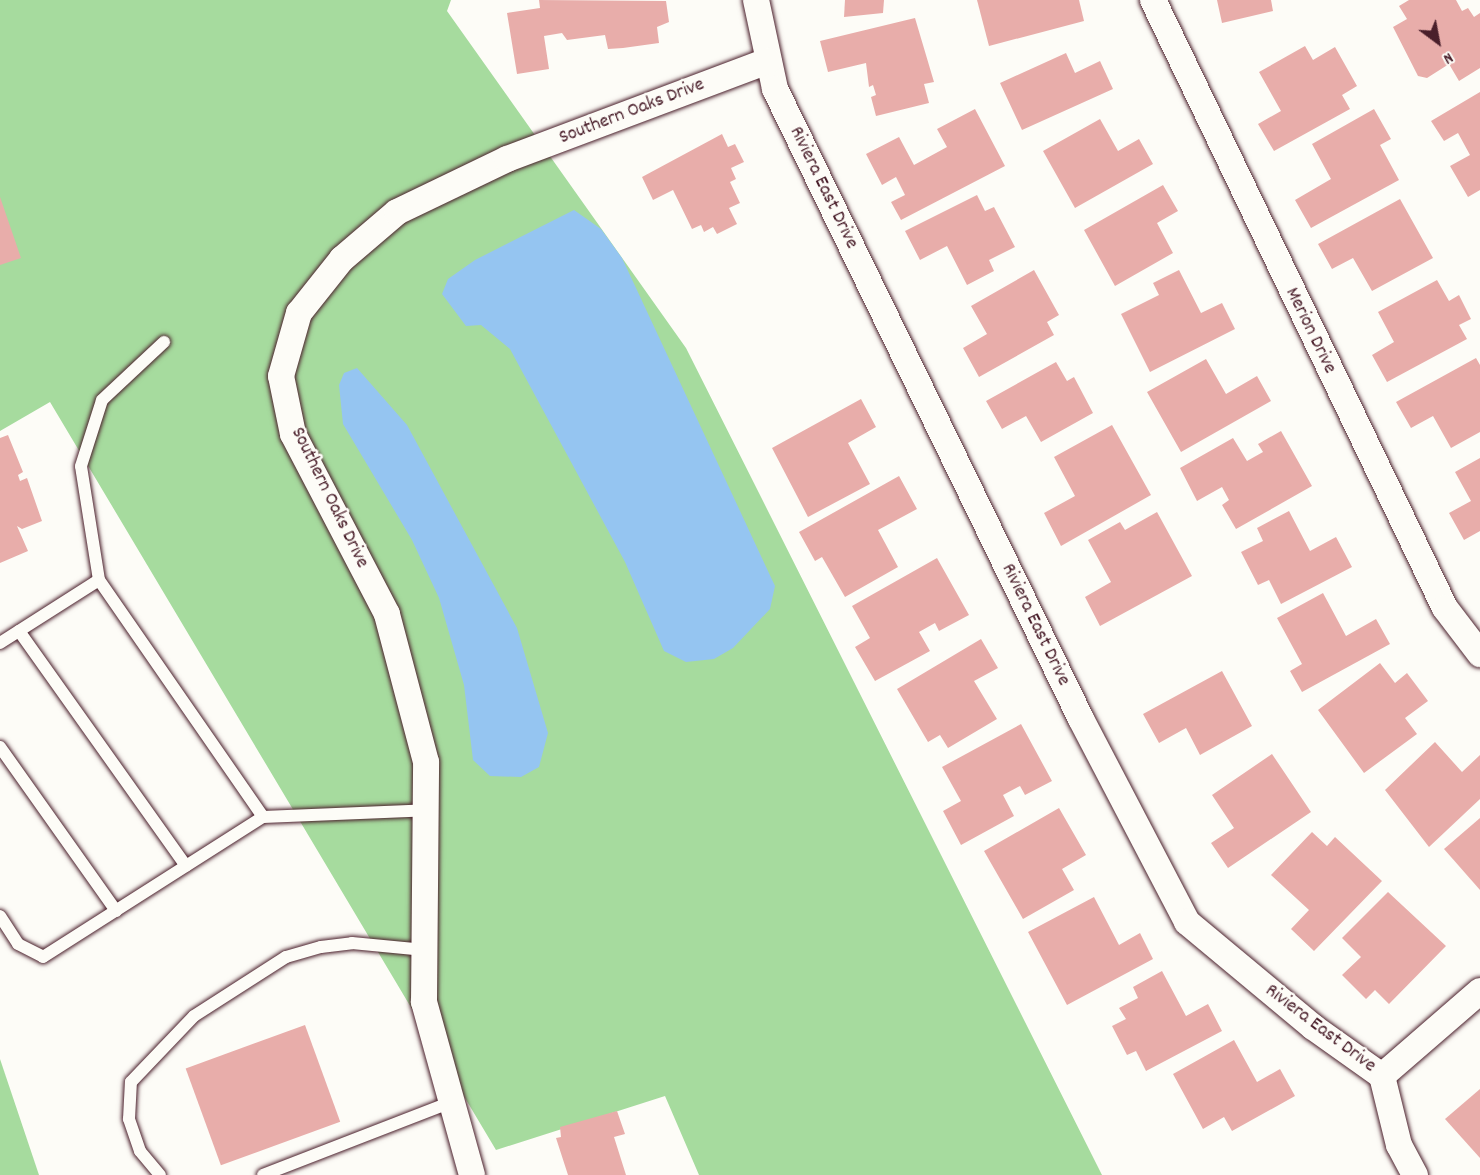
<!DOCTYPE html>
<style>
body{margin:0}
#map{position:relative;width:1480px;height:1175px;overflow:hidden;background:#fdfcf7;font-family:Dekko,sans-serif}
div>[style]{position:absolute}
.green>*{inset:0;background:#a6db9e}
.water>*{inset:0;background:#95c5f1}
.building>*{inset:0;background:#e8adaa;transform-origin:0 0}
.roads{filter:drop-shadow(0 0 2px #4a1f2b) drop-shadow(0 0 2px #4a1f2b)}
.service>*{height:12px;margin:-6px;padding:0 6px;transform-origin:6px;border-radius:6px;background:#fdfcf7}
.minor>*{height:26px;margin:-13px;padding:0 13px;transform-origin:13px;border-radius:13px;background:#fdfcf7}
span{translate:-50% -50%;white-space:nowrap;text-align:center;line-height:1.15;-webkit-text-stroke:5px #fdfcf7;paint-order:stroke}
.street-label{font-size:20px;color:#4a1f2b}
.north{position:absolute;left:1408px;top:12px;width:60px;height:60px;-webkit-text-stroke:4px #fdfcf7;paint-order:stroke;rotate:148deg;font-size:16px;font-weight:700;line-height:24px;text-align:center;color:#4a1f2b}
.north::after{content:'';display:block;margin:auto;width:21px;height:27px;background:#4a1f2b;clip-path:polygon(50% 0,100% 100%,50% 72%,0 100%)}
</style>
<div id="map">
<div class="green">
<div style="clip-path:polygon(0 0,451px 0,447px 11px,686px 348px,1102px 1175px,699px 1175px,665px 1096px,496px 1150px,50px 402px,0 431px)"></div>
<div style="clip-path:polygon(0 1059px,39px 1175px,0 1175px)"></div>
</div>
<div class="water">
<div style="clip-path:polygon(574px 210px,601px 229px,622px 258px,775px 586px,770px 609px,733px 648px,714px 659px,686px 662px,664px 651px,625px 562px,510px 349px,481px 325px,466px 326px,442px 294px,448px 279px,475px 260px)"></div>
<div style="clip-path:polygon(357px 368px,407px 425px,517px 628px,548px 733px,539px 767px,521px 777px,490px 776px,473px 760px,464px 685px,439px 598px,412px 540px,343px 424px,339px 385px,344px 373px)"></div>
</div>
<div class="building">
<div style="clip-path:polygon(539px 0,666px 1px,669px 22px,657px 27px,659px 43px,623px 48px,608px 49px,605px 35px,567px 40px,562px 33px,544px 36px,549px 69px,517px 74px,507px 13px,540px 8px)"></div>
<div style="clip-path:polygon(845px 0,884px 0,883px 13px,844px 17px)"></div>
<div style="clip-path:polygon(977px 0,1079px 0,1084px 21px,989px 46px)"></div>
<div style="clip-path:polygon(1217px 0,1271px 0,1273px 11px,1222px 23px)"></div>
<div style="clip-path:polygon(1409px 0,1456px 0,1462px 11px,1468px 8px,1474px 17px,1480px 13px,1480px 68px,1459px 81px,1449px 64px,1427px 78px,1418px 76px,1393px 27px,1407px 19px,1399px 6px)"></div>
<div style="clip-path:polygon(915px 18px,934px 82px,924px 84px,929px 103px,876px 116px,871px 97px,876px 95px,873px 85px,869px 87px,866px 63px,828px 72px,820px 41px)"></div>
<div style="clip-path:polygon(1305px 46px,1313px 60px,1335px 47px,1357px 86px,1342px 95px,1350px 109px,1274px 151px,1258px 124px,1281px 111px,1259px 72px)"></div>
<div style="clip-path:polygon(1066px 53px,1075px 73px,1100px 61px,1113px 89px,1022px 130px,1000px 83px)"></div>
<div style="clip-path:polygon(1480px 92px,1480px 190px,1468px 197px,1450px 166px,1470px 155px,1458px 133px,1444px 141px,1431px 121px)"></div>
<div style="clip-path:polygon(975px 109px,1005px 166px,901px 220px,891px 202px,905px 195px,896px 177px,882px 185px,866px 154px,899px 137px,914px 165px,947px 147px,937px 129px)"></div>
<div style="clip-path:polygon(1374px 109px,1391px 139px,1380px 145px,1399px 180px,1311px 228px,1295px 200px,1331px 179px,1312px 144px)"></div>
<div style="clip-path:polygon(1100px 119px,1118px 151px,1139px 139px,1153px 164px,1075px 208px,1043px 151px)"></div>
<div style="clip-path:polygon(722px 134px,728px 147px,735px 144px,744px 162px,731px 168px,736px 179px,730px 182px,740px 203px,729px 208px,737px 224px,717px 234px,713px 227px,704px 232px,701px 225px,692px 229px,673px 190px,653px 200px,642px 177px)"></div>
<div style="clip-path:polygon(1163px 185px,1178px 211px,1157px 223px,1173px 253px,1115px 286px,1084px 230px)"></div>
<div style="clip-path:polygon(977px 195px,985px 211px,994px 207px,1015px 247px,989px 260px,994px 271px,967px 285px,947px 246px,920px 260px,905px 231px)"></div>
<div style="clip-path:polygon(0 197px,21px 258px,0 265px)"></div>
<div style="clip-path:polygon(1400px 199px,1433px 258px,1372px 291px,1353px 258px,1332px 269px,1318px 244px)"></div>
<div style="clip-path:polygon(1034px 270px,1059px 315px,1047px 322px,1054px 335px,979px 377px,963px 348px,987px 334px,971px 306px)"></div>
<div style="clip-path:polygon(1179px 270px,1201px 313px,1222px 303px,1235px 329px,1150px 372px,1121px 314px,1159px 295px,1153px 283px)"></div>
<div style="clip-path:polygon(1437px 280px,1449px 301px,1459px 295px,1471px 319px,1459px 325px,1467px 339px,1387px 382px,1372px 355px,1394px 342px,1378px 312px)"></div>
<div style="clip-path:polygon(1476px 358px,1480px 365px,1480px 432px,1451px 448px,1433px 416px,1411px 428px,1396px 402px)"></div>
<div style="clip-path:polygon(1206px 359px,1226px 394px,1257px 376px,1271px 401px,1181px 452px,1147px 392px)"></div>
<div style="clip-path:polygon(1056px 362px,1067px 381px,1074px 377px,1093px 413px,1041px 442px,1026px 416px,1002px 429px,986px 401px)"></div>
<div style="clip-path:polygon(861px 399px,876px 427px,848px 443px,870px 484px,808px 517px,772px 448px)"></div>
<div style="clip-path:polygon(1112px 425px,1151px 495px,1061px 546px,1044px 513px,1075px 496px,1054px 457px)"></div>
<div style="clip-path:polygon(1281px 431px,1312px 486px,1236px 529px,1222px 505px,1229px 500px,1222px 487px,1197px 501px,1180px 468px,1233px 438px,1247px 461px,1263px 452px,1258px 444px)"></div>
<div style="clip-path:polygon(8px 435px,23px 472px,18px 475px,20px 481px,27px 478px,42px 521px,22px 529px,17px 526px,28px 551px,0 563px,0 438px)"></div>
<div style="clip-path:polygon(1480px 458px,1480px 531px,1464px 540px,1449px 513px,1471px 501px,1455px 472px)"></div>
<div style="clip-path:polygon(899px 476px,917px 509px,878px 530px,898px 567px,845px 597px,822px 557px,815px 561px,799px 532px)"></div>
<div style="clip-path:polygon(1289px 511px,1310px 551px,1336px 537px,1352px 567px,1281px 604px,1269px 580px,1258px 585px,1241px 552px,1263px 541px,1257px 528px)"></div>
<div style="clip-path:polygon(1157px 512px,1192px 576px,1100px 626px,1085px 597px,1111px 582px,1088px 540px,1120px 522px,1125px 530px)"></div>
<div style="clip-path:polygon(937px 558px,969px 615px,939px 631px,935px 623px,919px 632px,930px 651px,875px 681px,855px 647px,870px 638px,852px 606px)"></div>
<div style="clip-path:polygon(1323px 593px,1346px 636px,1376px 619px,1390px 644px,1302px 692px,1290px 671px,1302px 664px,1277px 618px)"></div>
<div style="clip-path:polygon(981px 639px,998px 668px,974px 681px,997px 719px,948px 748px,940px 735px,928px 742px,897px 689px)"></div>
<div style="clip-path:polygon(1380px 663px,1395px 683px,1407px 673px,1428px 701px,1405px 718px,1417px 734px,1364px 773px,1318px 710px)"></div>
<div style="clip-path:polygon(1222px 671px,1252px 726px,1200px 755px,1186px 728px,1159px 743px,1143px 714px)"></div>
<div style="clip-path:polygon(1021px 724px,1052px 781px,1025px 795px,1020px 786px,1003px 795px,1014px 816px,961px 845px,943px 811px,961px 801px,942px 767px)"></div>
<div style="clip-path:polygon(1435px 742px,1462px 772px,1480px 755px,1480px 799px,1429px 847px,1385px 790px)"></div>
<div style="clip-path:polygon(1272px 754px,1311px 812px,1228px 868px,1211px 843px,1234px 828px,1212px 795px)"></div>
<div style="clip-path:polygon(1059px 808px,1086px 855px,1062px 869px,1074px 890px,1023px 919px,984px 851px)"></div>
<div style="clip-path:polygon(1480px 818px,1480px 890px,1444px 849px)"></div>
<div style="clip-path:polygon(1312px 832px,1327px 846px,1335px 837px,1382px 881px,1314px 951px,1291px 929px,1309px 910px,1271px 875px)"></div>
<div style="clip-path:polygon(1388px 892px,1446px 946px,1389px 1004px,1375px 990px,1366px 999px,1342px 975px,1361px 957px,1342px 938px)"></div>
<div style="clip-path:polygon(1094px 897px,1119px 945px,1140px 933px,1153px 959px,1067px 1005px,1028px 932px)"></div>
<div style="clip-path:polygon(1162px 971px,1186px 1016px,1208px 1004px,1222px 1031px,1146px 1071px,1136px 1051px,1127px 1055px,1112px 1026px,1126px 1019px,1119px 1008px,1138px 998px,1133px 987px)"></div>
<div style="left:305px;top:1025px;width:103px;height:127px;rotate:70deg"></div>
<div style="clip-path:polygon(1234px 1040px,1257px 1082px,1280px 1069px,1295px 1096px,1232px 1131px,1224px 1117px,1203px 1129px,1173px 1074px)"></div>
<div style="clip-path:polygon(1480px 1089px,1480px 1158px,1445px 1119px)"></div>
<div style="clip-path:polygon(617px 1111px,625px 1134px,614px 1137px,626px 1175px,568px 1175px,556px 1138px,561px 1137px,560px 1127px)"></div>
</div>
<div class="roads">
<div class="service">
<div style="left:99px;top:580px;width:288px;rotate:55.3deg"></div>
<div style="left:19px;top:631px;width:288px;rotate:54.6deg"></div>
<div style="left:0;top:643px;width:117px;rotate:-32.5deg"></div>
<div style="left:99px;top:580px;width:115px;rotate:-99deg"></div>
<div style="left:81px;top:466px;width:69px;rotate:-72.3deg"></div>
<div style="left:102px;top:400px;width:85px;rotate:-43.1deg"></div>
<div style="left:0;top:747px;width:201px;rotate:54.7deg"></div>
<div style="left:0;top:916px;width:33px;rotate:57deg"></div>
<div style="left:18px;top:944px;width:28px;rotate:27deg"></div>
<div style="left:43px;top:957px;width:261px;rotate:-32.5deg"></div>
<div style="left:263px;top:817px;width:164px;rotate:-2.4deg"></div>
<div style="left:160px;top:1175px;width:31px;rotate:-130deg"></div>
<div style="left:140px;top:1151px;width:34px;rotate:-109deg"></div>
<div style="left:129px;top:1119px;width:37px;rotate:-87deg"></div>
<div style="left:131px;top:1082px;width:91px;rotate:-46.3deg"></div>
<div style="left:194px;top:1016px;width:109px;rotate:-32.7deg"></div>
<div style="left:286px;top:957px;width:36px;rotate:-16deg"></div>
<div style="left:321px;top:947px;width:31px;rotate:-7deg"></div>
<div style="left:352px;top:943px;width:73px;rotate:5.5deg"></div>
<div style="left:263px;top:1175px;width:202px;rotate:-21.2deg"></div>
</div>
<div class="minor">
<div style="left:756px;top:0;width:91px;rotate:77.9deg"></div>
<div style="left:775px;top:89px;width:700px;rotate:64.09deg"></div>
<div style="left:1081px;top:719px;width:229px;rotate:62.4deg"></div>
<div style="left:1187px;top:922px;width:164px;rotate:39.8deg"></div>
<div style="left:1313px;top:1027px;width:85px;rotate:35.4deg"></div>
<div style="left:1382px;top:1076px;width:71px;rotate:76.2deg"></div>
<div style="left:1399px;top:1145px;width:34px;rotate:62deg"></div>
<div style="left:1153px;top:0;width:674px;rotate:64.35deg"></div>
<div style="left:1445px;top:608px;width:58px;rotate:52.7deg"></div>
<div style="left:1382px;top:1076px;width:130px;rotate:-40.9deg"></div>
<div style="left:472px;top:1175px;width:180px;rotate:-105.5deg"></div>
<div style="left:424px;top:1002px;width:240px;rotate:-89.5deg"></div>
<div style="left:426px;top:762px;width:153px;rotate:-104.8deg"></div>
<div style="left:387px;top:614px;width:203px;rotate:-117.6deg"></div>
<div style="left:293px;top:434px;width:59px;rotate:-101.7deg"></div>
<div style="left:281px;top:376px;width:66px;rotate:-74.1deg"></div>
<div style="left:299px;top:313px;width:69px;rotate:-51.5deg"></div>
<div style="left:342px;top:259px;width:72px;rotate:-40.5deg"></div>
<div style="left:397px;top:212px;width:122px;rotate:-25.7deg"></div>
<div style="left:507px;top:159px;width:279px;rotate:-20.6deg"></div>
</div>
</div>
<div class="street-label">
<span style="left:632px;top:112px;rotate:-21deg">Southern Oaks Drive</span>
<span style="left:823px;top:188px;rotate:64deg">Riviera East Drive</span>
<span style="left:1310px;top:331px;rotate:64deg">Merion Drive</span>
<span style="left:329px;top:498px;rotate:64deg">Southern Oaks Drive</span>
<span style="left:1035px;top:625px;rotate:64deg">Riviera East Drive</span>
<span style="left:1320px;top:1029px;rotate:37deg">Riviera East Drive</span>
</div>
<div class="north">N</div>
</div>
